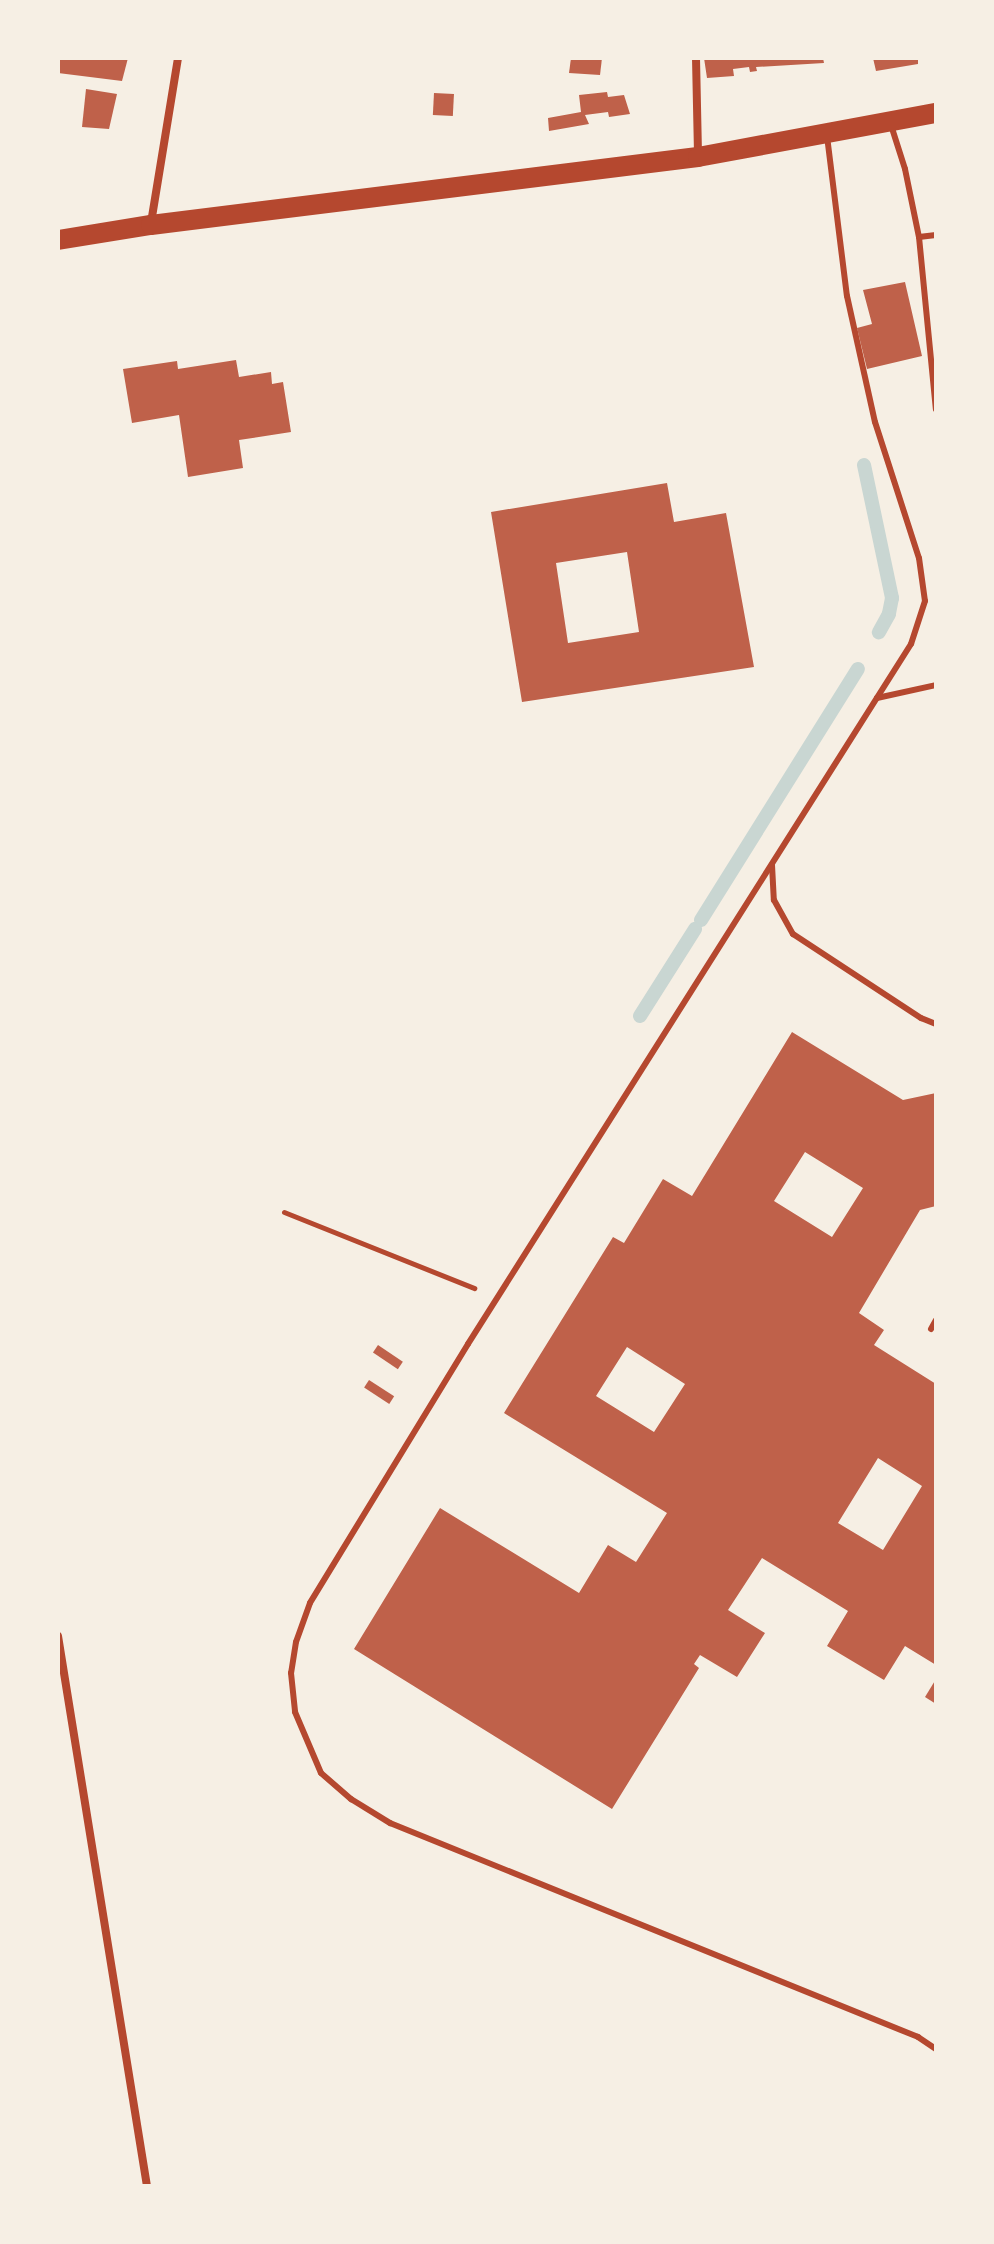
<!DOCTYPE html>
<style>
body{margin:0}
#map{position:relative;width:994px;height:2244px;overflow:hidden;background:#f6efe4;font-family:"Noto Sans",sans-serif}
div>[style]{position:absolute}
.stream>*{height:14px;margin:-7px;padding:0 7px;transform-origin:7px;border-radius:7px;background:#c9d6d2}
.building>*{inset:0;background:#bf614a;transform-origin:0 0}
.path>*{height:5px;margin:-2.5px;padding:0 2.5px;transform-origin:2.5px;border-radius:2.5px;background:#b5482f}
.service>*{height:6px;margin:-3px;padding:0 3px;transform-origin:3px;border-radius:3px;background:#b5482f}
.minor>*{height:8px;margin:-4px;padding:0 4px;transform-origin:4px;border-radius:4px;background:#b5482f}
.primary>*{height:20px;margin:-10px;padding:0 10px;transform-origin:10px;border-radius:10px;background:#b5482f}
span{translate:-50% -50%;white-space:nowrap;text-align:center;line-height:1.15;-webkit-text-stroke:6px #f6efe4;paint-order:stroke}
.frame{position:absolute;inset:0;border:60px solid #f6efe4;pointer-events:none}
</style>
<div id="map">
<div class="stream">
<div style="left:864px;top:465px;width:136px;rotate:78.1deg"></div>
<div style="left:892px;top:598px;width:16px;rotate:101deg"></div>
<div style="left:889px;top:614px;width:21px;rotate:119deg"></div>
<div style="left:701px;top:920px;width:296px;rotate:-58deg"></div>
<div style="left:640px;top:1016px;width:103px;rotate:-57.7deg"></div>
</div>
<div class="building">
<div style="clip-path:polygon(58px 58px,128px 58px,122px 81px,58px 73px)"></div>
<div style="clip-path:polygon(571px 58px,602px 58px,600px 75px,569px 73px)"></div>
<div style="clip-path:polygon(704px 58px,823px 58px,824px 63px,756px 67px,757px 71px,750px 72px,749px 67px,733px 69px,734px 76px,707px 78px)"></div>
<div style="clip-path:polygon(873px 58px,918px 58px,918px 64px,876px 71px)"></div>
<div style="clip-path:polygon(86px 89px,117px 94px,109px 129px,82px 127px)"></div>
<div style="clip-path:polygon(607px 92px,608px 97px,624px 95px,630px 114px,609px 117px,608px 112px,585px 115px,589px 124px,549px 131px,548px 118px,581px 112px,579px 95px)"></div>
<div style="left:434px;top:93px;width:20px;height:22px;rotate:3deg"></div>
<div style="clip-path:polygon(905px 282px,922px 356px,867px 369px,857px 328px,872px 324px,863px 290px)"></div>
<div style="clip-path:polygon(236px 360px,239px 377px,271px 372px,272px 384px,283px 382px,291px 432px,239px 440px,243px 468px,188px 477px,179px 415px,132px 423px,123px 369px,177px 361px,178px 369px)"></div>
<div style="clip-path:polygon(evenodd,667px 483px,674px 522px,726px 513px,754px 667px,522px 702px,491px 512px,667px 483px,627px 552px,639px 632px,568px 643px,556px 563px,627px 552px)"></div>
<div style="clip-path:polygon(evenodd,792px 1032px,903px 1100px,936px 1093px,936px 1206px,920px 1210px,859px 1313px,884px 1330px,874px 1345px,936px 1384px,936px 1665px,905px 1646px,884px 1680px,827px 1646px,848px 1611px,762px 1558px,728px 1610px,765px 1633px,737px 1677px,700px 1655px,694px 1664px,699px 1668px,612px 1809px,354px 1649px,440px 1508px,579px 1593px,608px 1545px,636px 1562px,667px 1513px,504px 1413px,613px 1237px,624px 1243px,663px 1179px,692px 1196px,792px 1032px,805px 1152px,863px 1188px,832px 1237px,774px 1201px,805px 1152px,792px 1032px,627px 1347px,685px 1384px,654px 1432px,596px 1396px,627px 1347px,792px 1032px,878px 1458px,922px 1486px,883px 1550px,838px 1523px,878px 1458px)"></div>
<div style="left:378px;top:1345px;width:30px;height:9px;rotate:34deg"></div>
<div style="left:369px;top:1380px;width:30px;height:9px;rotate:33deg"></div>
<div style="clip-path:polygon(936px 1679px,936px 1704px,925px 1697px)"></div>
</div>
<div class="path">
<div style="left:284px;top:1212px;width:205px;rotate:21.8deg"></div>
</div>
<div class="service">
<div style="left:891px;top:125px;width:46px;rotate:72.3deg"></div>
<div style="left:905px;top:169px;width:69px;rotate:78.4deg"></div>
<div style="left:919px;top:237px;width:173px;rotate:84.4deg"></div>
<div style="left:827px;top:136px;width:161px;rotate:82.9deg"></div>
<div style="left:847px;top:296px;width:129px;rotate:77.5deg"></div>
<div style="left:875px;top:422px;width:143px;rotate:72.1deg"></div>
<div style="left:919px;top:558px;width:43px;rotate:82.1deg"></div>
<div style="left:925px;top:601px;width:45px;rotate:108deg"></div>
<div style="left:911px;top:644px;width:828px;rotate:122.33deg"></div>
<div style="left:468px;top:1344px;width:303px;rotate:121.4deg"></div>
<div style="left:310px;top:1603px;width:41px;rotate:109.7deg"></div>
<div style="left:296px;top:1642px;width:31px;rotate:99deg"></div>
<div style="left:291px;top:1673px;width:39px;rotate:84deg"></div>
<div style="left:295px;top:1712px;width:66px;rotate:66.9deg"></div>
<div style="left:321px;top:1773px;width:40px;rotate:41deg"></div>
<div style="left:351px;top:1799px;width:46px;rotate:31.6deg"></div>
<div style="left:390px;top:1823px;width:570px;rotate:22.06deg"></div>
<div style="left:918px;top:2037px;width:22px;rotate:34deg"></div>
<div style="left:919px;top:237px;width:17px;rotate:-7deg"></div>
<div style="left:877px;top:698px;width:60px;rotate:-12.4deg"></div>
<div style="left:772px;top:865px;width:35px;rotate:87deg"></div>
<div style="left:774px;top:900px;width:39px;rotate:61deg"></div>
<div style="left:793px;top:934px;width:153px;rotate:33.3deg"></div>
<div style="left:921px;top:1018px;width:16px;rotate:22deg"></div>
<div style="left:931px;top:1329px;width:10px;rotate:-61deg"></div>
</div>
<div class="minor">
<div style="left:696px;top:58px;width:98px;rotate:88.8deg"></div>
<div style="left:151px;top:223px;width:167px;rotate:-80.7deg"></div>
<div style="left:58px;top:1636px;width:557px;rotate:80.81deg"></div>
</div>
<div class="primary">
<div style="left:58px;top:240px;width:94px;rotate:-9.2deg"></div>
<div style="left:151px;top:225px;width:551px;rotate:-7.09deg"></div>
<div style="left:698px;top:157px;width:242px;rotate:-10.5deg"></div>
</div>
<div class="frame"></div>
</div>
